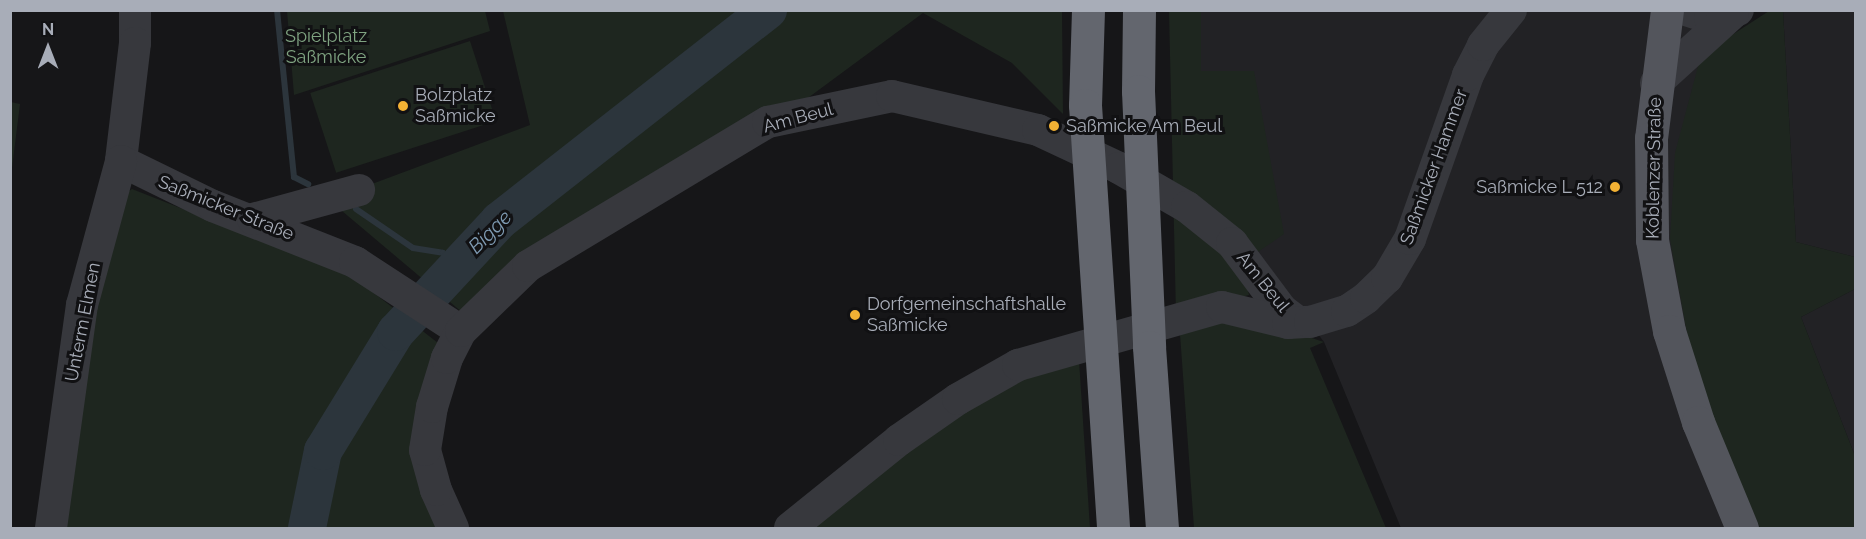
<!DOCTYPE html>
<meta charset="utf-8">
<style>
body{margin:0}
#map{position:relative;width:1866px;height:539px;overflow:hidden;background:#161618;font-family:Raleway,sans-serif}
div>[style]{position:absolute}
.built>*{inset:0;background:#222225}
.green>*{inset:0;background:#1e261f;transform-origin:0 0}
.stream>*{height:6px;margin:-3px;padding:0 3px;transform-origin:3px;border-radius:3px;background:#2c353c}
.river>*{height:38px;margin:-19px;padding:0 19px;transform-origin:19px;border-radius:19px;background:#2c353c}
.minor>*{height:32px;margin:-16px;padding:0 16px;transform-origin:16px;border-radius:16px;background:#37383d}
.major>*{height:33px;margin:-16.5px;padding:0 16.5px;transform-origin:16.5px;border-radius:16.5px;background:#53555c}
.highway-bridge>*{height:33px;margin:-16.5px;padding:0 16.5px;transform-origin:16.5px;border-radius:16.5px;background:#63666e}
.dots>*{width:16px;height:16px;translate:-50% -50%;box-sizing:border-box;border:3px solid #111113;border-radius:50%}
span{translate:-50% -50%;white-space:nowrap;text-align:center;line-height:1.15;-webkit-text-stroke:6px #111113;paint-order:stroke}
.park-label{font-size:18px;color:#7fa381}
.poi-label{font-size:18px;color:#a8adb8}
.left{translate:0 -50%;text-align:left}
.right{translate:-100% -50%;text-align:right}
.street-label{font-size:18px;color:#a8adb8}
.water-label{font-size:20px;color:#7f9bb3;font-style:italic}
.frame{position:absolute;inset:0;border:12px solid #a8adb8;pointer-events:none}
.north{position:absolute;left:18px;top:18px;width:60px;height:60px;-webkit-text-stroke:4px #111113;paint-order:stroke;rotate:0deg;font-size:16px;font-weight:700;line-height:24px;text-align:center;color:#a8adb8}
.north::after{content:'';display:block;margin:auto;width:21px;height:27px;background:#a8adb8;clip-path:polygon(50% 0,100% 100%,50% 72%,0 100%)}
</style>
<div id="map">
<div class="built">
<div style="clip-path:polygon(1201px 11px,1709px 11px,1731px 528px,1401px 528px,1324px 342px,1256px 252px,1201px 71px)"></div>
<div style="clip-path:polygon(1783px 11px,1855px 11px,1855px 257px,1796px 242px)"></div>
<div style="clip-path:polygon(1855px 289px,1855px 456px,1801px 317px)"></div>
</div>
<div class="green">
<div style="clip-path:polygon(1201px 10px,1201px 71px,1254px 71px,1284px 234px,1242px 263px,1249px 295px,1176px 315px,1169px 11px)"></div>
<div style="clip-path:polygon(287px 11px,485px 11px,490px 31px,294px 95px)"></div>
<div style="clip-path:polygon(503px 11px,1062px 11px,1063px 114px,1012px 63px,923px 13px,797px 106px,463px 313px,329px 200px,530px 125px)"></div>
<div style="clip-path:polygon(1769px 11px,1783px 11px,1796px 242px,1855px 257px,1855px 289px,1801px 317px,1855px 456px,1855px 528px,1760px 528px,1695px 378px,1670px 239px,1675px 153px,1701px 55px)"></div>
<div style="left:470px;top:41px;width:84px;height:168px;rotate:72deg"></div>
<div style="clip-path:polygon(11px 102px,20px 104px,11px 176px,10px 102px)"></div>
<div style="clip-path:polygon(132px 189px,351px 275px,438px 343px,442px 528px,57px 528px,114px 201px)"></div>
<div style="clip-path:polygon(1244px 316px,1324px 342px,1310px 348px,1386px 528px,1194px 528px,1180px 334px)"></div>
<div style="clip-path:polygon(1079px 360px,1090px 528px,802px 528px,904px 448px,1020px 376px)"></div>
</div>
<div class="stream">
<div style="left:277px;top:10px;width:168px;rotate:84.2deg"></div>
<div style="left:294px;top:177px;width:16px;rotate:27deg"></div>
<div style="left:356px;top:209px;width:69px;rotate:34.4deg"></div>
<div style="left:413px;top:248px;width:30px;rotate:9deg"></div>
<div style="left:443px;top:253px;width:19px;rotate:39deg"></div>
</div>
<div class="river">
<div style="left:307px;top:528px;width:79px;rotate:-78.3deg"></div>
<div style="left:323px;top:451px;width:140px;rotate:-58.5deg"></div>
<div style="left:396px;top:332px;width:151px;rotate:-47.1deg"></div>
<div style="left:499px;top:221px;width:342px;rotate:-38.1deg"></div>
</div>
<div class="minor">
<div style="left:135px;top:10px;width:33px;rotate:90deg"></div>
<div style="left:135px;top:43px;width:119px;rotate:96.8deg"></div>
<div style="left:121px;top:161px;width:102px;rotate:26.1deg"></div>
<div style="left:213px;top:206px;width:153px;rotate:21.5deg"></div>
<div style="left:355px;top:262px;width:126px;rotate:33.1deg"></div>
<div style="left:1686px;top:10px;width:25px;rotate:18deg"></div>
<div style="left:1710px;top:18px;width:29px;rotate:-16deg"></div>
<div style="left:1656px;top:83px;width:104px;rotate:-42.3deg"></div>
<div style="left:253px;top:219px;width:110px;rotate:-15.3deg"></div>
<div style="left:51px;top:528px;width:225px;rotate:-82.1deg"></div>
<div style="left:82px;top:305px;width:149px;rotate:-74.8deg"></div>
<div style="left:453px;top:528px;width:42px;rotate:-114.1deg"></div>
<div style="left:436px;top:490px;width:41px;rotate:-105.4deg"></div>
<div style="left:425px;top:450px;width:44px;rotate:-80.8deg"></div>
<div style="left:432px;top:407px;width:51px;rotate:-73deg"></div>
<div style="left:447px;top:358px;width:30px;rotate:-63deg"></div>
<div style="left:461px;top:331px;width:93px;rotate:-44.1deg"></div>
<div style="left:528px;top:266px;width:280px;rotate:-31deg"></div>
<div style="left:768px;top:122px;width:127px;rotate:-11.8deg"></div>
<div style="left:892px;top:96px;width:150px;rotate:13.1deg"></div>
<div style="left:1038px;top:130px;width:89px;rotate:25.1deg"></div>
<div style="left:1119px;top:168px;width:78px;rotate:29.8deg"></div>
<div style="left:1187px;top:207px;width:58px;rotate:38.7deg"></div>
<div style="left:1232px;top:243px;width:84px;rotate:53.3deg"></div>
<div style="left:1282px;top:310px;width:20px;rotate:37deg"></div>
<div style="left:790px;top:528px;width:140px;rotate:-38.9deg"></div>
<div style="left:899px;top:440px;width:72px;rotate:-34.8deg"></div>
<div style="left:958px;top:399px;width:69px;rotate:-29.5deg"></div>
<div style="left:1018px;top:365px;width:212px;rotate:-15.9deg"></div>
<div style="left:1222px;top:307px;width:68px;rotate:13.6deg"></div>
<div style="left:1288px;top:323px;width:22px;rotate:-3deg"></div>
<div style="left:1310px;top:322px;width:39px;rotate:-17deg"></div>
<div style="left:1347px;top:311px;width:23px;rotate:-34deg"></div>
<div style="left:1366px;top:298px;width:29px;rotate:-44deg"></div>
<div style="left:1387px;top:278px;width:45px;rotate:-59.5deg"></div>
<div style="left:1410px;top:239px;width:174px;rotate:-70.5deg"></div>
<div style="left:1468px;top:75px;width:34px;rotate:-63deg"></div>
<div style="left:1483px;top:45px;width:45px;rotate:-51.3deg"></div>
</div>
<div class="major">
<div style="left:1667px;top:10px;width:129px;rotate:97.1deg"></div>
<div style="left:1651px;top:138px;width:102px;rotate:89.4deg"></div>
<div style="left:1652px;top:240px;width:93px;rotate:79.4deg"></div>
<div style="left:1669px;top:331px;width:96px;rotate:72.3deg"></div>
<div style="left:1698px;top:422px;width:115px;rotate:67.5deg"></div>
</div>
<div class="highway-bridge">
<div style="left:1088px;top:10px;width:95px;rotate:91.8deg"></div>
<div style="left:1085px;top:105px;width:424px;rotate:86.2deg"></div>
<div style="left:1139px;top:10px;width:81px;rotate:90.7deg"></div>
<div style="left:1138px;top:91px;width:256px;rotate:87.5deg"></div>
<div style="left:1149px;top:347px;width:181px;rotate:85.9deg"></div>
</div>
<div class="dots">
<div style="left:403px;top:106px;background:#f2b134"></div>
<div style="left:1054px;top:126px;background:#f2b134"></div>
<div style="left:1615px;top:187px;background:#f2b134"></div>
<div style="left:855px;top:315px;background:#f2b134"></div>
</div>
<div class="park-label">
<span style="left:326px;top:47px">Spielplatz<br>Saßmicke</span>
</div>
<div class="poi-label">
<span class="left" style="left:415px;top:106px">Bolzplatz<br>Saßmicke</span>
<span class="left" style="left:1066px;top:126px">Saßmicke Am Beul</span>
<span class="right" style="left:1603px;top:187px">Saßmicke L 512</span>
<span class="left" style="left:867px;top:315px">Dorfgemeinschaftshalle<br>Saßmicke</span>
</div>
<div class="street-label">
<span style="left:798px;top:118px;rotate:-15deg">Am Beul</span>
<span style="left:1434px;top:167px;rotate:-70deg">Saßmicker Hammer</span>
<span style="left:1654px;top:168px;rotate:-89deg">Koblenzer Straße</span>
<span style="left:226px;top:208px;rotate:22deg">Saßmicker Straße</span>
<span style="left:1263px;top:282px;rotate:51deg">Am Beul</span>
<span style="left:83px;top:322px;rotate:-79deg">Unterm Elmen</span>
</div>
<div class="water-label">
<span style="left:490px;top:232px;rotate:-45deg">Bigge</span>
</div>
<div class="frame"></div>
<div class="north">N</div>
</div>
